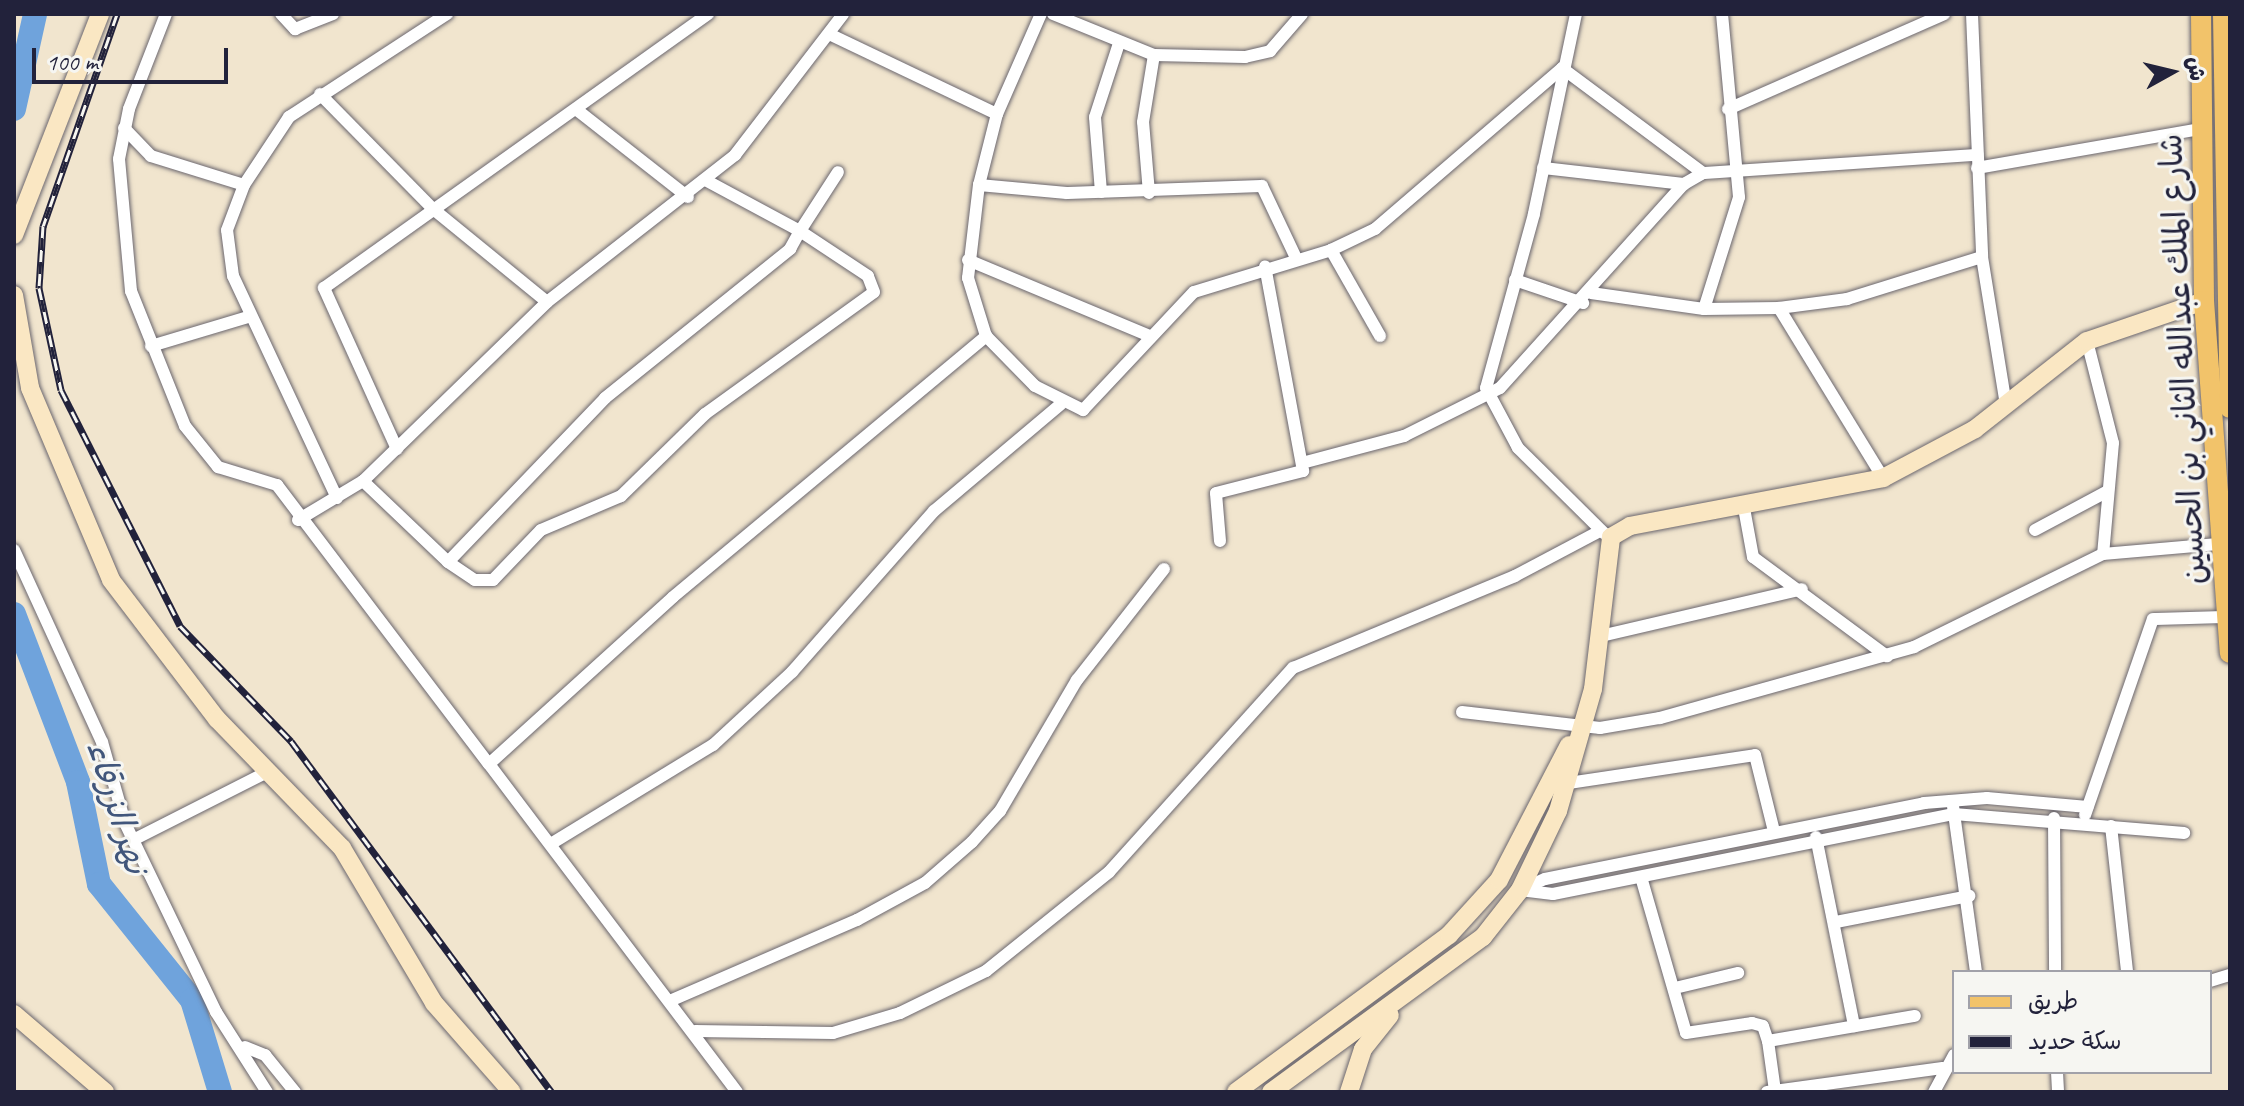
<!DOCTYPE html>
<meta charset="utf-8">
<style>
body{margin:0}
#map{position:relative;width:2244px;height:1106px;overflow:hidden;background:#f1e5ce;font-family:Caveat,"Playpen Sans Arabic",sans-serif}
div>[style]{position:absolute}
.river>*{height:24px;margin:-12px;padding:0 12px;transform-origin:12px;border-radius:12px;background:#6fa3dc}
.roads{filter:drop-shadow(0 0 2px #6a666e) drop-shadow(0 0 2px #6a666e)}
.street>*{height:12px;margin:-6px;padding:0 6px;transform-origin:6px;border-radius:6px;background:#fff}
.secondary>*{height:18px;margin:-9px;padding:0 9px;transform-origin:9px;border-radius:9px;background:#fae7c3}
.primary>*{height:20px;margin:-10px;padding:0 10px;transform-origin:10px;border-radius:10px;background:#f2c36a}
.rail>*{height:7px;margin-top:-3.5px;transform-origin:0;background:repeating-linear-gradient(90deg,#f6f6f2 0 12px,#22223b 0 24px);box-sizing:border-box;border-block:2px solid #22223b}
span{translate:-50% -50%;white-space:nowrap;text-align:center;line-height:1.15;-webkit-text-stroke:6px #f6f6f2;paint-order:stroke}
.street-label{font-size:32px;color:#22223b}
.water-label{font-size:34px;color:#41567b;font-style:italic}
.frame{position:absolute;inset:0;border:16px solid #22223b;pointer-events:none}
.legend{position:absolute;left:1952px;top:970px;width:260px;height:104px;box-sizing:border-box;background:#f6f6f2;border:2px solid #a1a1a9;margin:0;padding:10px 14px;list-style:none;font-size:24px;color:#22223b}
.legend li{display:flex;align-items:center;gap:16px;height:40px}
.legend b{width:40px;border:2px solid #a1a1a9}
.north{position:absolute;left:2132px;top:32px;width:80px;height:80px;-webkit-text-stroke:6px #f6f6f2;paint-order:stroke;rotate:82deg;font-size:22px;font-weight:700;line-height:32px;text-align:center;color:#22223b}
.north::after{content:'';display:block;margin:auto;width:28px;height:36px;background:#22223b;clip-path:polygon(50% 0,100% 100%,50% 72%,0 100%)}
.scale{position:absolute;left:32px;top:48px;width:196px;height:36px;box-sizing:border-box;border:4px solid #22223b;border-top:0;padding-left:10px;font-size:24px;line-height:28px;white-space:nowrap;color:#22223b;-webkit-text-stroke:6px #f6f6f2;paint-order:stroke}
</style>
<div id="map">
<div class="river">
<div style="left:14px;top:109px;width:97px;rotate:-77.5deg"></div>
<div style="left:14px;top:614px;width:180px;rotate:69.1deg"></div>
<div style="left:78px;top:782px;width:104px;rotate:78.4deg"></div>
<div style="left:99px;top:884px;width:149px;rotate:51.3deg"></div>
<div style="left:192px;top:1000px;width:96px;rotate:73.1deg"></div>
</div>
<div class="roads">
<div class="street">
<div style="left:166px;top:14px;width:102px;rotate:111.3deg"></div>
<div style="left:129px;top:109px;width:51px;rotate:101.3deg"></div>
<div style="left:119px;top:159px;width:133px;rotate:84.8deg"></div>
<div style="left:131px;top:291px;width:145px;rotate:68.2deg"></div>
<div style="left:185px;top:426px;width:53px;rotate:51.2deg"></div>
<div style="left:218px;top:467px;width:62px;rotate:17deg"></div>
<div style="left:277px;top:485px;width:350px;rotate:52.8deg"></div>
<div style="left:281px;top:14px;width:21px;rotate:47deg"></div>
<div style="left:295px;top:29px;width:41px;rotate:-21.5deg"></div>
<div style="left:1053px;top:14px;width:109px;rotate:22.1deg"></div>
<div style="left:1154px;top:55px;width:91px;rotate:1.3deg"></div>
<div style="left:1245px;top:57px;width:26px;rotate:-13deg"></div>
<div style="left:1270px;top:51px;width:49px;rotate:-49.1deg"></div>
<div style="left:1576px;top:14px;width:204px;rotate:101.9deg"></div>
<div style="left:1534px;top:214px;width:180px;rotate:105.4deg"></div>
<div style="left:1486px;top:388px;width:68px;rotate:61.9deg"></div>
<div style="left:1518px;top:448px;width:122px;rotate:44.7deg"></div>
<div style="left:1972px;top:14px;width:243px;rotate:87.6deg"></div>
<div style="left:1982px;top:257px;width:151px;rotate:80.8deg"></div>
<div style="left:829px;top:34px;width:186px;rotate:25.5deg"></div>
<div style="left:320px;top:94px;width:161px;rotate:45.5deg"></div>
<div style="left:433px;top:209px;width:147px;rotate:39.2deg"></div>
<div style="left:1728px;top:109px;width:236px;rotate:-23.7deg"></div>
<div style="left:577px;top:110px;width:141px;rotate:38.1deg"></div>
<div style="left:124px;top:128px;width:39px;rotate:46deg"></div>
<div style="left:151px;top:156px;width:97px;rotate:17.3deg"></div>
<div style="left:1543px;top:168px;width:142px;rotate:6.5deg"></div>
<div style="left:1977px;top:168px;width:227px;rotate:-9.9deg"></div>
<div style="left:979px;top:185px;width:73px;rotate:-75.8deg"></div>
<div style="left:997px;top:114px;width:109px;rotate:-66.3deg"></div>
<div style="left:1101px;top:192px;width:75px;rotate:-94.6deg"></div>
<div style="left:1095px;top:117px;width:78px;rotate:-72deg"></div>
<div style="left:1149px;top:193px;width:71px;rotate:-94.8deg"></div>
<div style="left:1143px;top:122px;width:68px;rotate:-80.7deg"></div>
<div style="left:1331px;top:250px;width:99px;rotate:60.3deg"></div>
<div style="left:968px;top:260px;width:197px;rotate:22.7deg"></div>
<div style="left:1515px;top:280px;width:72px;rotate:18.7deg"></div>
<div style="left:1591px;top:293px;width:114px;rotate:8.1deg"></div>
<div style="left:1704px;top:309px;width:75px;rotate:-0.8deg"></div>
<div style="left:1779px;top:308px;width:69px;rotate:-7.5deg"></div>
<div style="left:1847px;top:299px;width:141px;rotate:-17.3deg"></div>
<div style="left:1779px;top:308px;width:199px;rotate:58.5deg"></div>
<div style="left:1704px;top:309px;width:117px;rotate:-72.6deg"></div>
<div style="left:1739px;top:197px;width:184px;rotate:-95.3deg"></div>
<div style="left:986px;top:336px;width:61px;rotate:-107.2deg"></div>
<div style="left:968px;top:278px;width:94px;rotate:-83.3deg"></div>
<div style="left:979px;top:185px;width:88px;rotate:5.2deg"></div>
<div style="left:1067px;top:193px;width:195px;rotate:-2.1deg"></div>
<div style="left:1262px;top:186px;width:80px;rotate:64.7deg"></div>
<div style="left:2087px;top:341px;width:105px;rotate:75.7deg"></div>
<div style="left:2113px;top:443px;width:111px;rotate:95.1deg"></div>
<div style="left:151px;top:346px;width:104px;rotate:-16.7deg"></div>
<div style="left:397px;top:449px;width:177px;rotate:-114.4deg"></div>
<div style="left:324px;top:288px;width:472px;rotate:-35.5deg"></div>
<div style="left:1302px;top:463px;width:106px;rotate:-14.8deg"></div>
<div style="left:1404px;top:436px;width:107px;rotate:-26.6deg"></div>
<div style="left:1500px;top:388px;width:275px;rotate:-48deg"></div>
<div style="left:1684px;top:184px;width:22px;rotate:-30deg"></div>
<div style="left:1703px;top:173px;width:275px;rotate:-3.8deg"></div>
<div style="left:363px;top:481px;width:117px;rotate:43.6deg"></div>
<div style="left:448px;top:562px;width:32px;rotate:34deg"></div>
<div style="left:475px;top:580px;width:18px"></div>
<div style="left:493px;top:580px;width:69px;rotate:-46.2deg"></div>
<div style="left:541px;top:530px;width:87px;rotate:-23deg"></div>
<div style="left:621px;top:496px;width:117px;rotate:-44.3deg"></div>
<div style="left:705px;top:414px;width:208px;rotate:-35.8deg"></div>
<div style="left:874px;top:292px;width:17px;rotate:-111deg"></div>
<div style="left:868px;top:276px;width:82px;rotate:-146.5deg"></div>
<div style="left:800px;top:231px;width:70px;rotate:-57.2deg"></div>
<div style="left:337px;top:498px;width:245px;rotate:-115.1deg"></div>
<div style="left:233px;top:276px;width:46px;rotate:-97.4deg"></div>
<div style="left:227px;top:230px;width:48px;rotate:-69.3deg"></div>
<div style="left:244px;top:185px;width:82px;rotate:-56.5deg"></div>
<div style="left:289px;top:117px;width:189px;rotate:-33.1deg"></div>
<div style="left:1744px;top:508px;width:50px;rotate:79.6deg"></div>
<div style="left:1753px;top:557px;width:167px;rotate:36.5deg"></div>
<div style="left:298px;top:520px;width:76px;rotate:-31deg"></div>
<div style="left:363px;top:481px;width:257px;rotate:-44.2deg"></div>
<div style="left:547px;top:302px;width:239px;rotate:-38deg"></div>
<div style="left:735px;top:155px;width:178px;rotate:-52.5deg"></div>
<div style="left:2035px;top:530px;width:83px;rotate:-28.1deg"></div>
<div style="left:1220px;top:541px;width:48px;rotate:-94.8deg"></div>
<div style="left:1216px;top:493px;width:90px;rotate:-14.2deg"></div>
<div style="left:1303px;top:471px;width:208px;rotate:-100.5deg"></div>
<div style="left:14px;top:550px;width:211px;rotate:65.4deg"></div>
<div style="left:102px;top:742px;width:84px;rotate:74.1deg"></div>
<div style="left:125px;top:823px;width:210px;rotate:64.3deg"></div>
<div style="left:216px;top:1012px;width:95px;rotate:57.5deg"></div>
<div style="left:448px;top:562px;width:227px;rotate:-46.2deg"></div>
<div style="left:605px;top:398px;width:238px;rotate:-38.8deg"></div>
<div style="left:790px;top:249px;width:21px;rotate:-61deg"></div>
<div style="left:800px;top:231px;width:106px;rotate:-151.7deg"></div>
<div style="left:1605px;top:635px;width:202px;rotate:-13.1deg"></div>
<div style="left:1462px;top:712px;width:139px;rotate:6.6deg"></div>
<div style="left:1600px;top:728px;width:61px;rotate:-9.5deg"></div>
<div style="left:1660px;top:718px;width:264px;rotate:-15.6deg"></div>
<div style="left:1914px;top:647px;width:211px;rotate:-26.2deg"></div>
<div style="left:2103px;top:554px;width:115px;rotate:-5deg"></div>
<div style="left:1562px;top:784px;width:195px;rotate:-8.5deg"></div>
<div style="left:1755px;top:755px;width:78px;rotate:76deg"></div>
<div style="left:1953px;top:806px;width:168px;rotate:82.1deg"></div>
<div style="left:2085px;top:815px;width:207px;rotate:-70.9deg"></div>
<div style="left:2153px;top:619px;width:73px;rotate:-1.6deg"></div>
<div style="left:2054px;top:818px;width:154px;rotate:89.6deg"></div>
<div style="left:2111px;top:826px;width:147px;rotate:83.7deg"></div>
<div style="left:1816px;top:837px;width:193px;rotate:78.6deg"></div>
<div style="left:133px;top:840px;width:148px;rotate:-26.9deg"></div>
<div style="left:554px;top:842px;width:186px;rotate:-31.4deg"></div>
<div style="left:713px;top:745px;width:108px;rotate:-42.7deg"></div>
<div style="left:792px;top:672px;width:215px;rotate:-48.6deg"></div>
<div style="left:934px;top:511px;width:166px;rotate:-40.1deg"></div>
<div style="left:1641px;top:877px;width:162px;rotate:73.9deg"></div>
<div style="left:1686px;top:1033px;width:67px;rotate:-8.6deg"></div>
<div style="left:1752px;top:1023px;width:11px;rotate:15deg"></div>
<div style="left:1763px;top:1026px;width:16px;rotate:72deg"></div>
<div style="left:1768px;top:1041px;width:149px;rotate:-9.7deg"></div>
<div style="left:1520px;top:890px;width:33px;rotate:7deg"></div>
<div style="left:1553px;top:894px;width:409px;rotate:-11.3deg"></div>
<div style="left:1954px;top:814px;width:231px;rotate:4.7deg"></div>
<div style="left:1520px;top:890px;width:27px;rotate:-24deg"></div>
<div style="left:1545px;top:879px;width:387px;rotate:-11.3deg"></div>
<div style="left:1924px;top:803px;width:63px;rotate:-4.5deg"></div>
<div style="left:1987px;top:798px;width:101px;rotate:5.1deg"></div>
<div style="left:1836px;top:922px;width:136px;rotate:-11.1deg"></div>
<div style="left:2210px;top:981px;width:21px;rotate:-17deg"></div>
<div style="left:1675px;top:988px;width:65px;rotate:-13.4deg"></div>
<div style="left:672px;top:1000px;width:202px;rotate:-23.4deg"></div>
<div style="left:857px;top:920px;width:77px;rotate:-28.6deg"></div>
<div style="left:925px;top:883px;width:62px;rotate:-41.1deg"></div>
<div style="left:972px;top:842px;width:42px;rotate:-47.9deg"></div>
<div style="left:1000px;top:811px;width:152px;rotate:-59.6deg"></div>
<div style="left:1077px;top:680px;width:141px;rotate:-51.9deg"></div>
<div style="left:695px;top:1031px;width:138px;rotate:0.8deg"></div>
<div style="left:833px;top:1033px;width:70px;rotate:-16.6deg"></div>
<div style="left:900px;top:1013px;width:96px;rotate:-26deg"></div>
<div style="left:986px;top:971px;width:158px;rotate:-38.8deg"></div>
<div style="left:1109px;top:872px;width:275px;rotate:-48deg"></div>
<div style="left:1293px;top:668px;width:240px;rotate:-22.5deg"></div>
<div style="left:1515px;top:576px;width:96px;rotate:-27.9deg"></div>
<div style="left:1768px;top:1041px;width:50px;rotate:82deg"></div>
<div style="left:245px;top:1047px;width:22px;rotate:22deg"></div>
<div style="left:265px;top:1055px;width:48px;rotate:51deg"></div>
<div style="left:2057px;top:1072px;width:20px;rotate:87deg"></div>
<div style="left:737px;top:1092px;width:411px;rotate:-127.1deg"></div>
<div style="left:489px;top:764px;width:248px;rotate:-42.2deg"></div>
<div style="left:673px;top:597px;width:408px;rotate:-39.8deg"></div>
<div style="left:986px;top:336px;width:70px;rotate:45.6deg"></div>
<div style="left:1035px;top:386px;width:54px;rotate:26.6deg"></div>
<div style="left:1083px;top:410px;width:162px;rotate:-46.8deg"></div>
<div style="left:1194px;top:292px;width:143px;rotate:-17deg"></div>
<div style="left:1331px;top:250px;width:49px;rotate:-25.5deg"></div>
<div style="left:1375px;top:229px;width:247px;rotate:-40.7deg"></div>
<div style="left:1562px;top:68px;width:176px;rotate:36.7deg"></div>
<div style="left:1767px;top:1092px;width:177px;rotate:-7.8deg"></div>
<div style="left:1934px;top:1092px;width:42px;rotate:-61.6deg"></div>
</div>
<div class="secondary">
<div style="left:14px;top:235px;width:237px;rotate:-68.7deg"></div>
<div style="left:14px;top:295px;width:94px;rotate:80.2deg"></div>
<div style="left:30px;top:388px;width:208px;rotate:67.1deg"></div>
<div style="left:111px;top:580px;width:175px;rotate:52.7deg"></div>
<div style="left:217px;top:719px;width:180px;rotate:45.9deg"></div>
<div style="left:342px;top:848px;width:180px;rotate:59.3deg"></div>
<div style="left:434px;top:1003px;width:118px;rotate:48.8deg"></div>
<div style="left:14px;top:1014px;width:120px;rotate:40.6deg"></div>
<div style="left:1236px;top:1092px;width:265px;rotate:-36.4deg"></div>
<div style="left:1449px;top:935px;width:74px;rotate:-47.7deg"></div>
<div style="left:1499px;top:880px;width:152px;rotate:-62.6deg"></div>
<div style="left:1271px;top:1092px;width:263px;rotate:-36.2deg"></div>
<div style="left:1483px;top:937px;width:60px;rotate:-51.8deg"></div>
<div style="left:1520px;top:890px;width:88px;rotate:-64.3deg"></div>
<div style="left:1558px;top:811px;width:127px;rotate:-74deg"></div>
<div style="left:1593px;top:689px;width:153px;rotate:-83.2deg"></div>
<div style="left:1611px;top:537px;width:22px;rotate:-30deg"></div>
<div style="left:1630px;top:526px;width:258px;rotate:-10.7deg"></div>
<div style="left:1883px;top:478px;width:104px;rotate:-28deg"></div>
<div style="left:1975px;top:429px;width:142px;rotate:-38.2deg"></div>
<div style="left:2087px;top:341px;width:124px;rotate:-18.9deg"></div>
<div style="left:1349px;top:1092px;width:45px;rotate:-72deg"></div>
<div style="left:1363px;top:1049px;width:43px;rotate:-51.5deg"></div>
</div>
<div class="primary">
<div style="left:2201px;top:14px;width:287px;rotate:89.4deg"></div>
<div style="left:2204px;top:301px;width:353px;rotate:85.8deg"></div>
<div style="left:2223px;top:14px;width:394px;rotate:89deg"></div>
</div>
</div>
<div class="rail">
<div style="left:117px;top:14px;width:225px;rotate:109.2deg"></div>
<div style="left:43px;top:226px;width:62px;rotate:93.7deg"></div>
<div style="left:39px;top:288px;width:104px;rotate:77.8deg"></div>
<div style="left:61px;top:390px;width:264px;rotate:63.2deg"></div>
<div style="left:180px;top:626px;width:160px;rotate:46deg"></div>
<div style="left:291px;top:741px;width:437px;rotate:53.4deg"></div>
</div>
<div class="street-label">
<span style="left:2183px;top:359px;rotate:-93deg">شارع الملك عبدالله الثاني بن الحسين</span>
</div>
<div class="water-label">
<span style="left:118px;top:807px;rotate:73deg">نهر الزرقاء</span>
</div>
<div class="frame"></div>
<ul class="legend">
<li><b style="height:10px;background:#f2c36a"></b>طريق</li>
<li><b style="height:10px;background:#22223b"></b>سكة حديد</li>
</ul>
<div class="north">ش</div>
<div class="scale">100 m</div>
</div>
